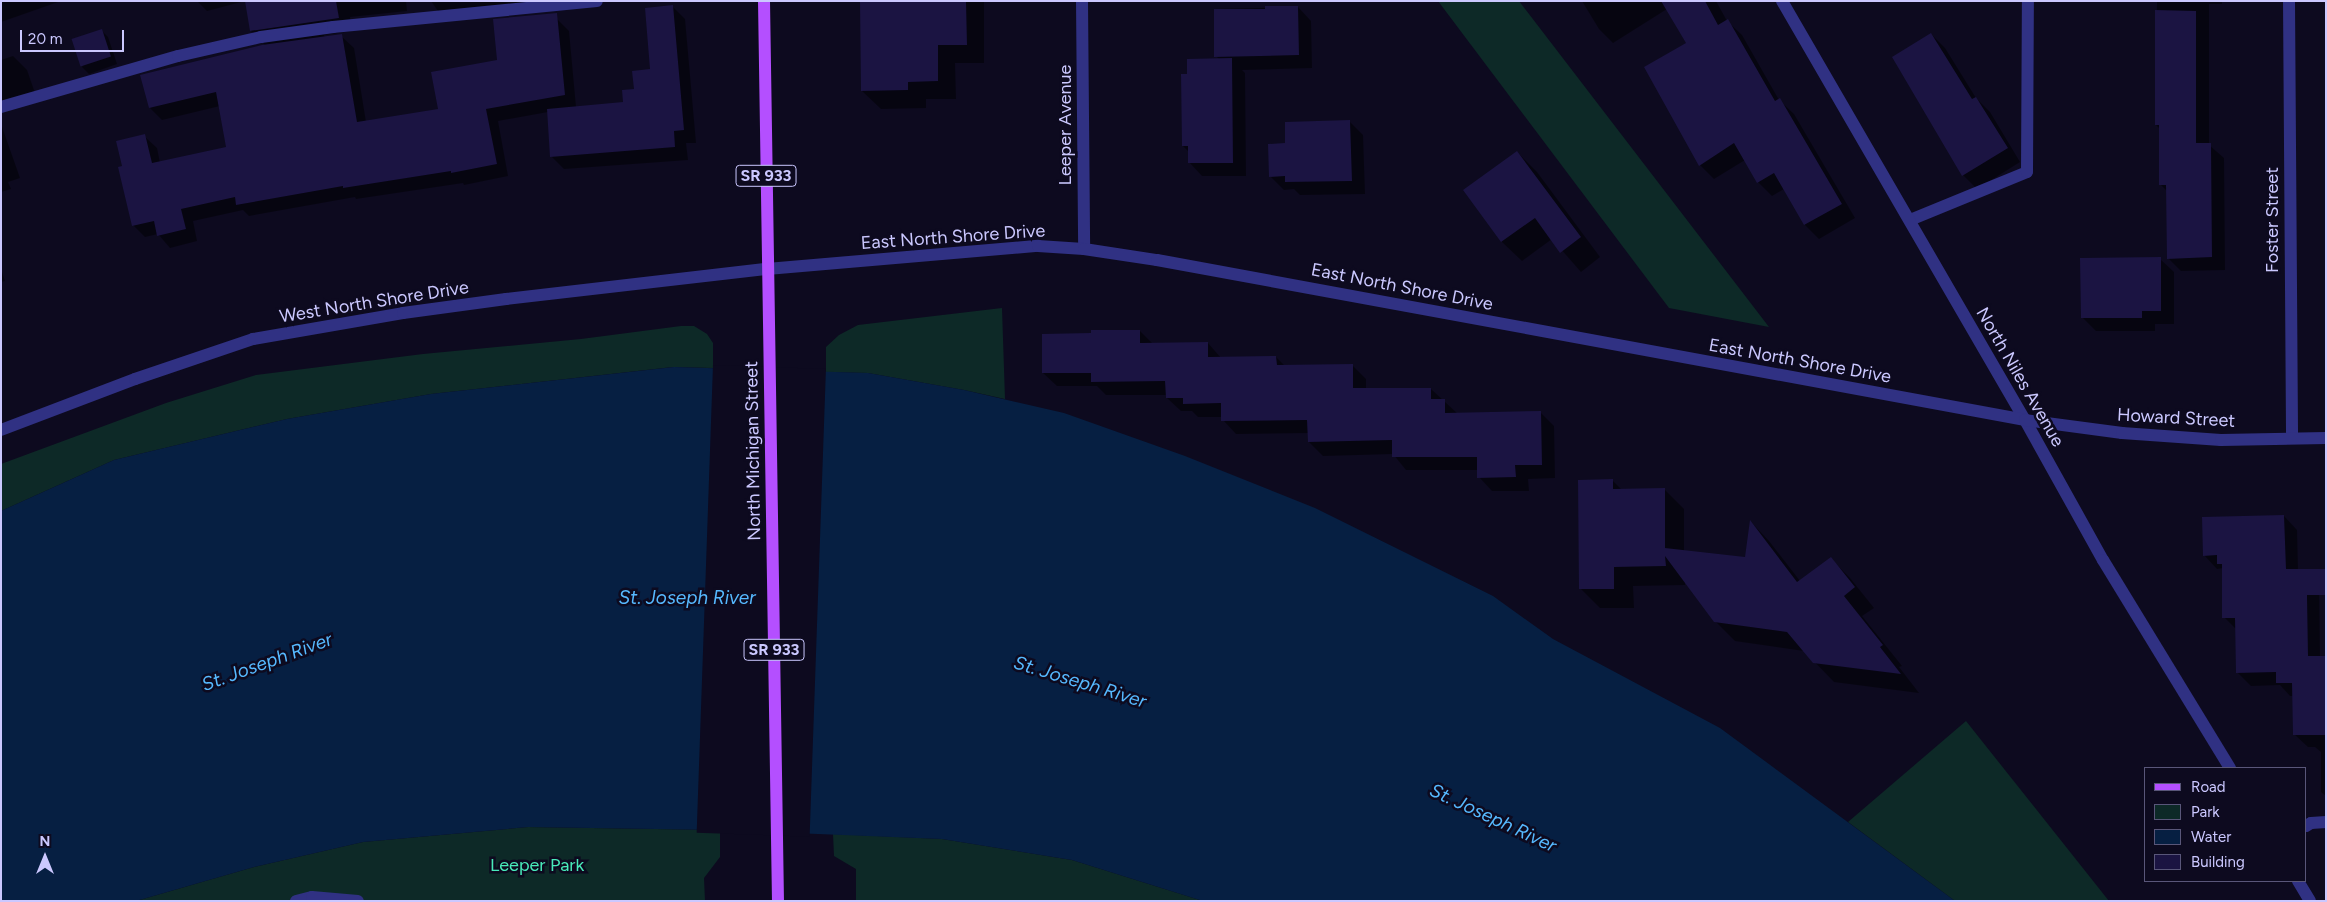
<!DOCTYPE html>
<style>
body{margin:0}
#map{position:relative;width:2327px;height:902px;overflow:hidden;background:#0d0a1f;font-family:Figtree,sans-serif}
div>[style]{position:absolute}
.green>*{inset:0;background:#0d2927}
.water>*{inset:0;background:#061f42}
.pier>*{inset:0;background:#0d0a1f;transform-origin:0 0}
.shadow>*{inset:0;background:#0007}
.building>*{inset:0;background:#1b1442;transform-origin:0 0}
.service>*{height:12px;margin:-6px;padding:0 6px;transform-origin:6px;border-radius:6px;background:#303183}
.minor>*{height:12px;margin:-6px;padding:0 6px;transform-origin:6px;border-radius:6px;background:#303183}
.tertiary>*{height:12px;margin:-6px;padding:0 6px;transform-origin:6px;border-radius:6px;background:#303183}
.primary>*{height:12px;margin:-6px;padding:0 6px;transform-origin:6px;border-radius:6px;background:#b44fff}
span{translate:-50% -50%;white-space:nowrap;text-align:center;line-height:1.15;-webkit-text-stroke:5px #0d0a1f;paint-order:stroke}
.shield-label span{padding:1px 4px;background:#0d0a1f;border:1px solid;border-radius:4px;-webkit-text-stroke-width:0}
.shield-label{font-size:16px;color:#cbc8ff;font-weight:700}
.street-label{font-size:18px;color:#cbc8ff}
.park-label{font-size:18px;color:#49eaba}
.water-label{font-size:19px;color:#56b9ff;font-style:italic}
.frame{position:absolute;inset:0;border:2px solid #cbc8ff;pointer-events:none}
.legend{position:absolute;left:2144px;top:767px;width:162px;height:115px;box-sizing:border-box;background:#0d0a1f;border:1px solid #595679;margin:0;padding:6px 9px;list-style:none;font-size:15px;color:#cbc8ff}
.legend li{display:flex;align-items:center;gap:10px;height:25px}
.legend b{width:25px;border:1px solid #595679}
.north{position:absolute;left:20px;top:832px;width:50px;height:50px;-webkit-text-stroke:4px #0d0a1f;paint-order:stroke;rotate:0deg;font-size:14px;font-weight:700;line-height:20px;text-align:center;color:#cbc8ff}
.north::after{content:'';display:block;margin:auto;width:18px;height:22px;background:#cbc8ff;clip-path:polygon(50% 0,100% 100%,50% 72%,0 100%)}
.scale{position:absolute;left:20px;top:30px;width:104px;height:22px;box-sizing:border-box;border:2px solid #cbc8ff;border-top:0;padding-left:6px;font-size:15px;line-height:18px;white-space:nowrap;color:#cbc8ff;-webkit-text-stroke:4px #0d0a1f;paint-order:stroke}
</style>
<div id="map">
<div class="green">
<div style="clip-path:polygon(1438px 1px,1519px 1px,1769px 327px,1669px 308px)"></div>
<div style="clip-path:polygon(1002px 308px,1005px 399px,964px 390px,868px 373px,826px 372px,826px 347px,839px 335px,858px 325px)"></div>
<div style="clip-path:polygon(681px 326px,694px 326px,707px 334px,713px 343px,713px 368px,673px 367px,431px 394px,287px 419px,114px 460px,1px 511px,1px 464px,166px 403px,256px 375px,423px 354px,581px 339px)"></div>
<div style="clip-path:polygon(1966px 721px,2109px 901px,1955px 901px,1848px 822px)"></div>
<div style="clip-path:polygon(528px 827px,720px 830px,720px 857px,704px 878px,705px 901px,136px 901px,254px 867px,363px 842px)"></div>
<div style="clip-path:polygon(833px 834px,942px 839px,1072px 860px,1203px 901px,856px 901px,856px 869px,834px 856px)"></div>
</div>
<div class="water">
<div style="clip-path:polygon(674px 367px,868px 373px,964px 390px,1064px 413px,1185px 456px,1315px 508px,1493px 596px,1553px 639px,1720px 728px,1955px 901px,1203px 901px,1072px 860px,942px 839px,720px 830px,528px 827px,363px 842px,254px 867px,136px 901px,1px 901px,1px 511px,114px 460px,287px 419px,431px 394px)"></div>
</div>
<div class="pier">
<div style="left:713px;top:365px;width:113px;height:468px;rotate:2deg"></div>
</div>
<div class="shadow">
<div style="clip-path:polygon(1px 1px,61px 1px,1px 22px)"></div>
<div style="clip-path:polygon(197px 1px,245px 1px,207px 11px)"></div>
<div style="clip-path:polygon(246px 1px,406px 1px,407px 11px,350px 17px,352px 31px,324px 35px,325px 38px,341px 36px,354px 48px,366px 122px,440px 110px,499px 61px,557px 19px,569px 31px,576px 107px,624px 104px,652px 70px,672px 6px,685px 19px,696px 143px,686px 143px,688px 160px,564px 169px,551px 156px,548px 112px,498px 121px,508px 176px,464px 185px,463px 183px,356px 199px,355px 197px,249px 216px,243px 210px,193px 221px,197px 241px,170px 248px,158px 234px,145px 237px,133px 225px,124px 167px,144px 136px,157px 148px,160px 163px,227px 148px,220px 106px,162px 120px,150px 108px,266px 46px,251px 31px)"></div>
<div style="clip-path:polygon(431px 1px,540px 1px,438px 11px)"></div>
<div style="clip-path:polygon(862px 1px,984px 1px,984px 63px,955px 63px,956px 99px,926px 99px,926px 108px,881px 109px,862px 91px)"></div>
<div style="clip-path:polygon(1582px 1px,1716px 1px,1727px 21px,1742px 35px,1779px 100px,1794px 114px,1855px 218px,1819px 239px,1805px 225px,1784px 189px,1772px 196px,1758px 182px,1745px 160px,1714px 179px,1700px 165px,1687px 44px,1667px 9px,1613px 43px,1599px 29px)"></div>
<div style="clip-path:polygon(2157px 1px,2222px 1px,2222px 4px,2209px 4px,2209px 145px,2224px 158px,2225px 270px,2181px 271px,2168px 258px,2167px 191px,2161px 185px,2160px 129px,2156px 125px)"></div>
<div style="clip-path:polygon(1298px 7px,1311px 21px,1312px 68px,1242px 70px,1245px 73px,1246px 176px,1202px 176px,1189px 162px,1189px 152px,1183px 146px,1188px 75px,1219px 59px,1216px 56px,1215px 9px)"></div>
<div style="clip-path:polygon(102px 31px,108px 37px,117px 64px,89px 74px,82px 67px)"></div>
<div style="clip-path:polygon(1931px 34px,1945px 48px,1976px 98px,1990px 112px,2020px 162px,1977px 189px,1963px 175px,1894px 57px)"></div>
<div style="clip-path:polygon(13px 56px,27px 70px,36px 96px,1px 108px,1px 60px)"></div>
<div style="clip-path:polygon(1350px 122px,1363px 135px,1365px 194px,1300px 195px,1294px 189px,1284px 190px,1270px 176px,1286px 145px)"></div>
<div style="clip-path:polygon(1px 124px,20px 178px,8px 182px,11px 189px,1px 192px)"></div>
<div style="clip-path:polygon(1517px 152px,1537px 172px,1600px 257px,1581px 272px,1552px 239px,1522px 261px,1502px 242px,1465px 191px)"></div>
<div style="clip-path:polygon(2160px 259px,2174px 272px,2174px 324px,2155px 324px,2155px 331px,2096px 331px,2082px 317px)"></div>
<div style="clip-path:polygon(1px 269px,5px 281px,1px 282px)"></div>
<div style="clip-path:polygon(1140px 331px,1153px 344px,1208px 343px,1221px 358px,1276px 357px,1285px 366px,1352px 365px,1366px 379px,1366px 389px,1431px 389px,1458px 414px,1540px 412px,1554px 426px,1555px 478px,1528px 479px,1529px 491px,1492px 491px,1479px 477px,1479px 470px,1406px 470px,1393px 454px,1323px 456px,1309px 442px,1309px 433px,1236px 434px,1223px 420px,1223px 417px,1198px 417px,1192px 411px,1181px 411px,1167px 398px,1167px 395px,1106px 395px,1097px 386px,1057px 386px,1043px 373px,1092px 334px)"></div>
<div style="clip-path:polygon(1612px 480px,1622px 490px,1664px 489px,1684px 509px,1684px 552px,1746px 558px,1751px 522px,1769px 541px,1800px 581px,1831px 559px,1850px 578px,1874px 608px,1862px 616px,1902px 666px,1899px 667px,1919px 693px,1834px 682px,1804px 651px,1735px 641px,1715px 621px,1685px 580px,1685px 585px,1633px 586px,1634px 608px,1600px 608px,1580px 588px)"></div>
<div style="clip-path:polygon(2284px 516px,2297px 530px,2298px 570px,2319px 584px,2320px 657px,2326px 657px,2326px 796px,2321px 792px,2321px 752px,2315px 747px,2308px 747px,2294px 734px,2294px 696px,2290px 696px,2280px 685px,2251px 686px,2237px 672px,2237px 630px,2224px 617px,2223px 568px,2217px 569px,2204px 555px)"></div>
</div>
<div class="building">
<div style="clip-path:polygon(245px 1px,336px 1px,339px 18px,250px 31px)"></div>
<div style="clip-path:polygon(860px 1px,966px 1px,967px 45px,938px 45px,938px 81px,908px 82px,908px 90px,861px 91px)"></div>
<div style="clip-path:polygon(1661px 1px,1705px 1px,1718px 25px,1728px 19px,1775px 101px,1780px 98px,1842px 204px,1804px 225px,1774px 173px,1757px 183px,1734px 143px,1699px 166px,1644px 67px,1686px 43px)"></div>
<div style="clip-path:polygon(673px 5px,684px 130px,674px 131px,675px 147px,550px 157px,547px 109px,623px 102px,622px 90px,634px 89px,632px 71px,650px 69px,645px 8px)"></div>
<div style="clip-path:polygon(1265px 6px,1298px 6px,1299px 55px,1214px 57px,1214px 9px,1265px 9px)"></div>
<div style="clip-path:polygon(2155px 10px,2196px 11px,2196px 143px,2211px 143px,2212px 257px,2167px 259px,2166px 185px,2159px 185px,2159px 125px,2155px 125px)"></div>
<div style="clip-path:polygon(557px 13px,565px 95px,486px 109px,497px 164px,451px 173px,451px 171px,343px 188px,343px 186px,236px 205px,235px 197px,181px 209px,186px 229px,157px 236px,154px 221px,132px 226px,118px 167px,122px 166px,116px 141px,145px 134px,152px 163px,226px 147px,216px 92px,149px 108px,140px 75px,262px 45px,342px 34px,357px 122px,438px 109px,431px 72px,497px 60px,493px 19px)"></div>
<div style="left:102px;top:29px;width:29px;height:32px;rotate:72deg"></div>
<div style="clip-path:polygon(1931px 33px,1972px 99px,1976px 97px,2008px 148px,1962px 176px,1892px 57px)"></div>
<div style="clip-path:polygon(1232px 58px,1233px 163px,1188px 163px,1188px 146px,1182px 146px,1181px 74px,1187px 74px,1187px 59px)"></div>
<div style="clip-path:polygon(1350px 120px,1352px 181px,1285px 182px,1285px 176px,1269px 177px,1268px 144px,1285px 143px,1285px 122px)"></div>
<div style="clip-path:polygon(1517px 151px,1581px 237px,1560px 253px,1535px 218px,1501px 242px,1463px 190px)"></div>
<div style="clip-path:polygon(2161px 257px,2161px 311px,2142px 311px,2142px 318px,2081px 318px,2080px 258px)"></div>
<div style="clip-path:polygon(1091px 330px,1140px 330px,1140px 343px,1208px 342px,1208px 357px,1276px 356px,1277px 365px,1353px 364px,1353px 388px,1431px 388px,1431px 399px,1445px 399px,1445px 413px,1541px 411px,1542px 465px,1515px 465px,1516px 477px,1477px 478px,1477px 457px,1392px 457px,1392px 440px,1308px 442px,1307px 420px,1221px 421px,1221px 403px,1183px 404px,1183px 398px,1166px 398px,1165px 381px,1091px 382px,1091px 373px,1042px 373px,1042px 334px,1091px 333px)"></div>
<div style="clip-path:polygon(1613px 479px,1613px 489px,1665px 488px,1665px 548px,1745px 557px,1750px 520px,1797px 582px,1831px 557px,1855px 587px,1844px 596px,1883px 645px,1880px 647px,1901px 674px,1813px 663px,1787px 632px,1714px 622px,1665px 556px,1666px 566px,1614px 567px,1614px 589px,1579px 589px,1578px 480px)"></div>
<div style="clip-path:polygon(2284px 515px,2286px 569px,2326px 569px,2326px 595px,2307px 595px,2308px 656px,2326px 656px,2326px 735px,2293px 735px,2292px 683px,2276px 683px,2276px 672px,2236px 673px,2235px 618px,2222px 618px,2222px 564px,2217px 564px,2217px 555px,2203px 556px,2202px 517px)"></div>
</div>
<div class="service">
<div style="left:1px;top:107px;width:184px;rotate:-16.1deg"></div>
<div style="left:178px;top:56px;width:85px;rotate:-12.9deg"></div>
<div style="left:261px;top:37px;width:73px;rotate:-7.9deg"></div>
<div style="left:333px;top:27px;width:265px;rotate:-5.6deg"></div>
<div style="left:1910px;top:220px;width:126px;rotate:-22.3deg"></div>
<div style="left:2027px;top:172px;width:171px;rotate:-89.7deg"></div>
<div style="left:2306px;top:826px;width:6px;rotate:-31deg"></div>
<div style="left:2311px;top:823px;width:15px;rotate:-4deg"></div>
</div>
<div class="minor">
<div style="left:1082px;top:1px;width:248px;rotate:89.5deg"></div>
<div style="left:1782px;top:1px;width:484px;rotate:59.9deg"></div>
<div style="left:2289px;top:1px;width:437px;rotate:89.6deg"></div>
<div style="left:296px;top:901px;width:16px;rotate:-14deg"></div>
<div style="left:312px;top:897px;width:46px;rotate:5deg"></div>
</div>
<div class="tertiary">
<div style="left:2025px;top:420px;width:160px;rotate:60.9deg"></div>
<div style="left:2103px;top:560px;width:244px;rotate:58.6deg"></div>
<div style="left:1px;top:430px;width:143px;rotate:-20.8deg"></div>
<div style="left:135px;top:379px;width:125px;rotate:-18.7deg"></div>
<div style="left:253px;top:339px;width:152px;rotate:-9.8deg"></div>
<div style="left:403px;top:313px;width:104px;rotate:-7.7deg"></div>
<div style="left:506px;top:299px;width:263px;rotate:-6.6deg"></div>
<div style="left:767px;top:269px;width:272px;rotate:-4.9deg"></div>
<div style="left:1038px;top:246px;width:46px;rotate:3.7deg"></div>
<div style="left:1084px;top:249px;width:74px;rotate:8.6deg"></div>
<div style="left:1157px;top:260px;width:883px;rotate:10.44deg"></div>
<div style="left:2025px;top:420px;width:98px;rotate:7.6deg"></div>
<div style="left:2122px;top:433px;width:99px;rotate:4deg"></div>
<div style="left:2221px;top:440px;width:105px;rotate:-1.1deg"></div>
<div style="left:2298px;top:881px;width:23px;rotate:59deg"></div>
</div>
<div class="primary">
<div style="left:764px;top:1px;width:900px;rotate:89.11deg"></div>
</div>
<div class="shield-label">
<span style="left:766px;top:176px">SR 933</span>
<span style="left:774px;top:650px">SR 933</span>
</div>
<div class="street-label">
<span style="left:1065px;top:125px;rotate:-90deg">Leeper Avenue</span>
<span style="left:2272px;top:220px;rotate:-90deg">Foster Street</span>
<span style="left:953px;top:237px;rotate:-4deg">East North Shore Drive</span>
<span style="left:1402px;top:287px;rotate:11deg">East North Shore Drive</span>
<span style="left:374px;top:302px;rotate:-9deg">West North Shore Drive</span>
<span style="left:1800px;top:361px;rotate:10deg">East North Shore Drive</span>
<span style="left:2020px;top:377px;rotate:60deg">North Niles Avenue</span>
<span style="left:2176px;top:418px;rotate:3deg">Howard Street</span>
<span style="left:753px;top:451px;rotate:-91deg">North Michigan Street</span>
</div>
<div class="park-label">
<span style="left:537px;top:865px">Leeper Park</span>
</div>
<div class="water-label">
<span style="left:687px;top:598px">St. Joseph River</span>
<span style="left:267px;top:662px;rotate:-20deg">St. Joseph River</span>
<span style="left:1080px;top:682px;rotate:17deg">St. Joseph River</span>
<span style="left:1493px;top:818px;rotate:25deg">St. Joseph River</span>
</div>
<div class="frame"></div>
<ul class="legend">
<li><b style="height:6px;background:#b44fff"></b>Road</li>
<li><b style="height:14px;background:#0d2927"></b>Park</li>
<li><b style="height:14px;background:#061f42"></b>Water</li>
<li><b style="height:14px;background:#1b1442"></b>Building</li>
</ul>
<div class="north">N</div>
<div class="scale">20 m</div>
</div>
